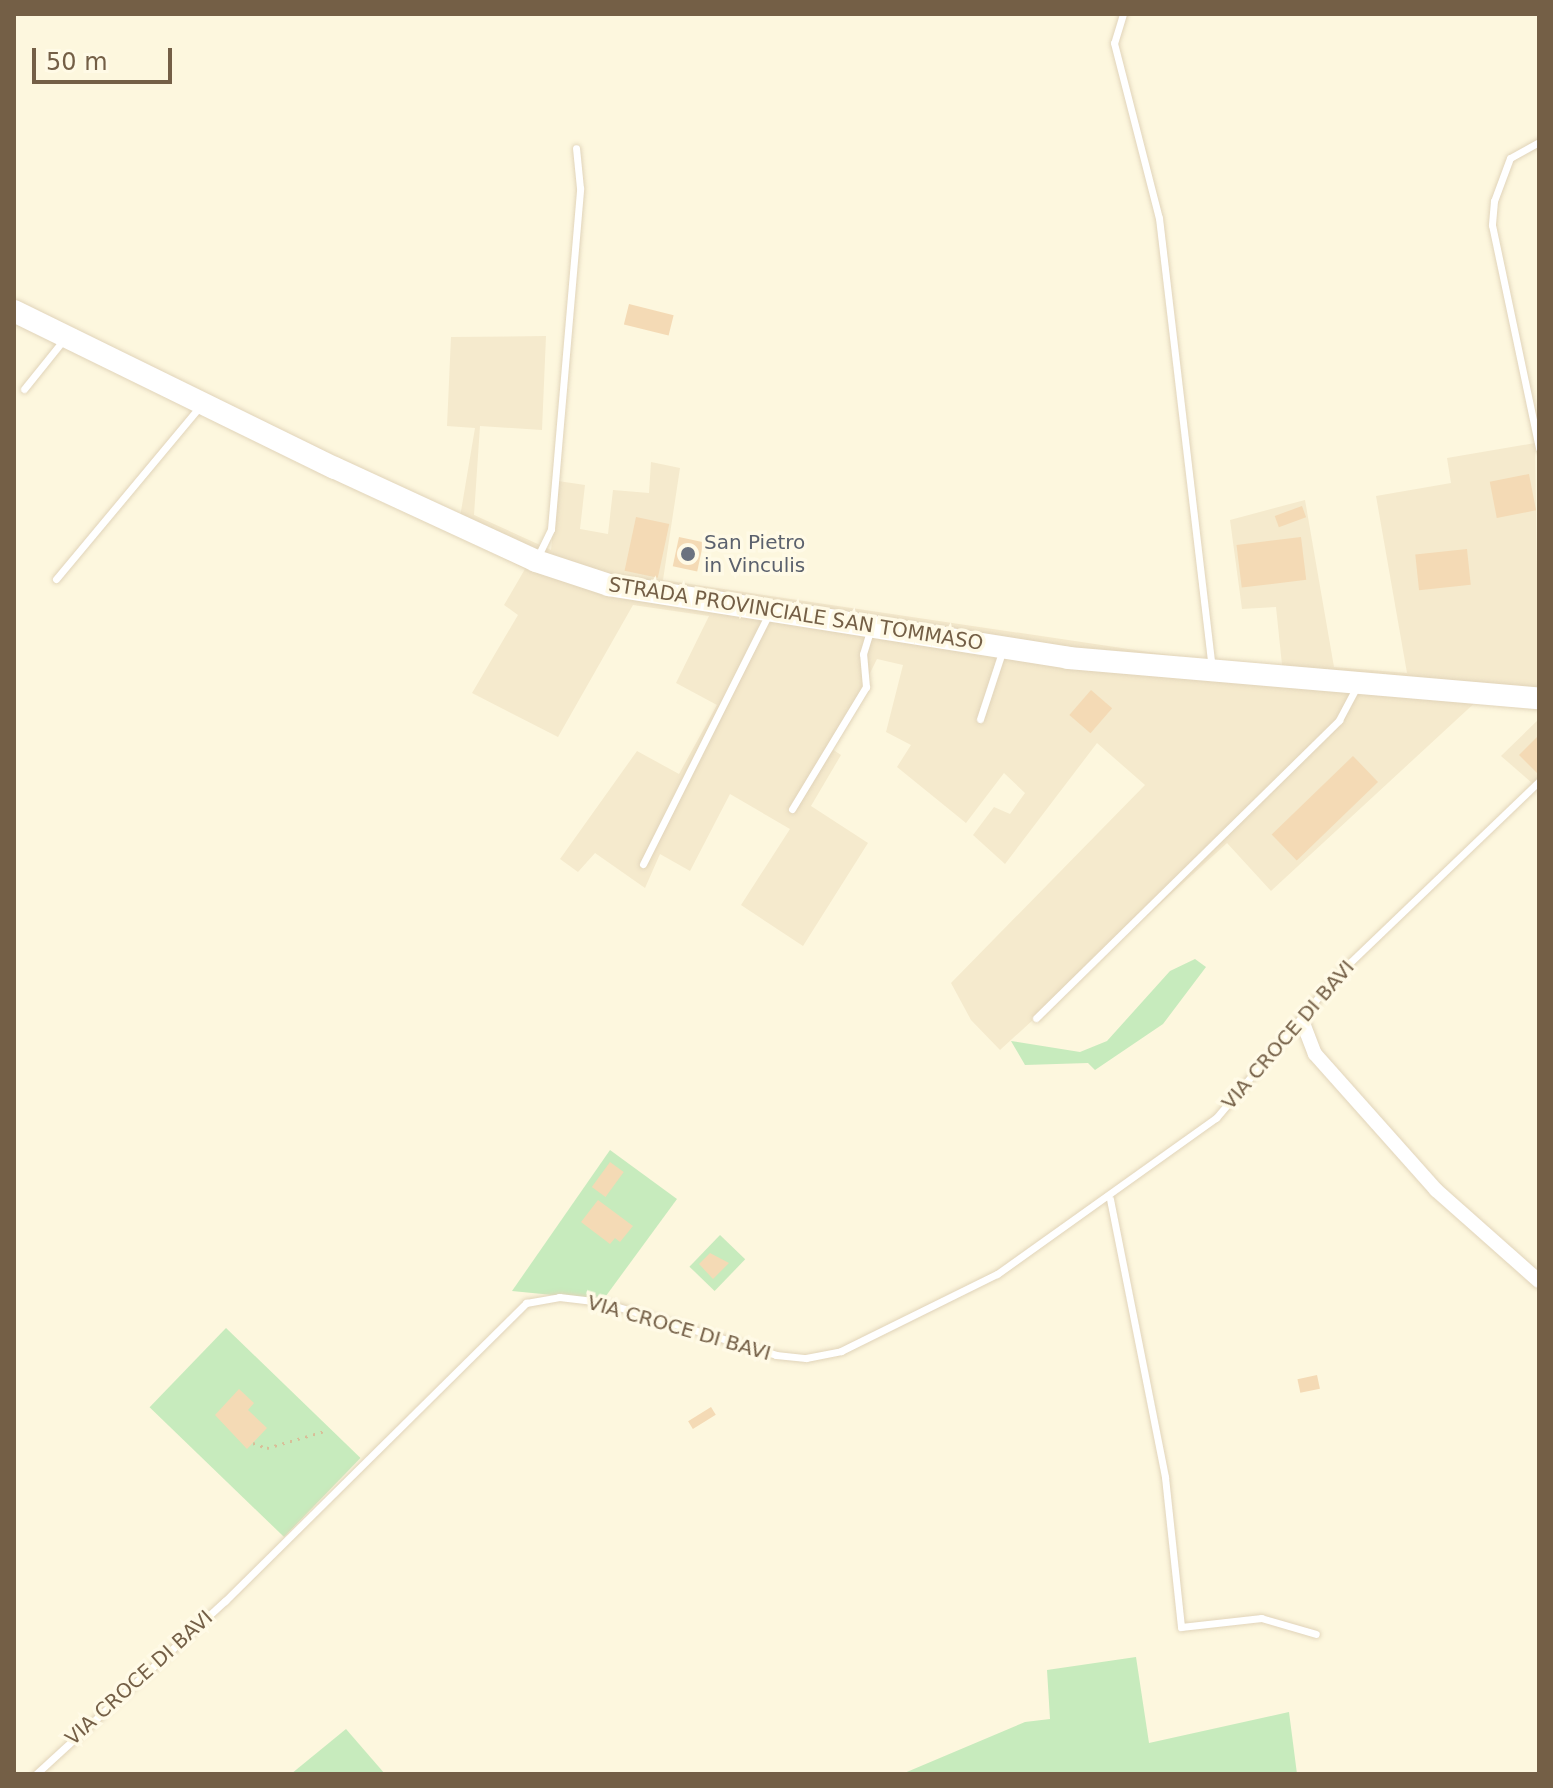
<!DOCTYPE html>
<style>
body{margin:0}
#map{position:relative;width:1553px;height:1788px;overflow:hidden;background:#fdf7de;font-family:"DejaVu Sans",sans-serif}
div>[style]{position:absolute}
.residential>*{inset:0;background:#f5eacd}
.green>*{inset:0;background:#c7ebbd;transform-origin:0 0}
.building>*{inset:0;background:#f4dab5;transform-origin:0 0}
.path>*{height:3px;margin-top:-1.5px;transform-origin:0;background:repeating-linear-gradient(90deg,#d8be98 0 2px,transparent 0 8px)}
.roads{filter:drop-shadow(0 0 2px #e1d4ba) drop-shadow(0 0 2px #e1d4ba)}
.lane>*{height:7px;margin:-3.5px;padding:0 3.5px;transform-origin:3.5px;border-radius:3.5px;background:#fff}
.street>*{height:14px;margin:-7px;padding:0 7px;transform-origin:7px;border-radius:7px;background:#fff}
.secondary>*{height:22px;margin:-11px;padding:0 11px;transform-origin:11px;border-radius:11px;background:#fff}
.dots>*{width:22px;height:22px;translate:-50% -50%;box-sizing:border-box;border:4px solid #fffae6;border-radius:50%}
span{translate:-50% -50%;white-space:nowrap;text-align:center;line-height:1.15;-webkit-text-stroke:7px #fffae6;paint-order:stroke}
.worship-label{font-size:20px;color:#5b616d}
.left{translate:0 -50%;text-align:left}
.street-label{font-size:20px;color:#745f46}
.frame{position:absolute;inset:0;border:16px solid #745f46;pointer-events:none}
.scale{position:absolute;left:32px;top:48px;width:140px;height:36px;box-sizing:border-box;border:4px solid #745f46;border-top:0;padding-left:10px;font-size:24px;line-height:28px;white-space:nowrap;color:#745f46;-webkit-text-stroke:6px #fffae6;paint-order:stroke}
</style>
<div id="map">
<div class="residential">
<div style="clip-path:polygon(546px 336px,542px 430px,480px 426px,474px 515px,551px 550px,558px 481px,585px 485px,580px 529px,608px 534px,613px 490px,649px 493px,651px 462px,680px 468px,663px 580px,1209px 661px,1282px 665px,1276px 607px,1242px 609px,1230px 520px,1305px 500px,1334px 667px,1407px 673px,1376px 496px,1451px 483px,1447px 458px,1535px 443px,1539px 702px,1480px 698px,1271px 891px,1227px 843px,1000px 1050px,971px 1020px,951px 983px,1145px 785px,1097px 743px,1005px 864px,973px 835px,994px 807px,1010px 814px,1025px 793px,1004px 773px,966px 823px,897px 767px,911px 745px,886px 732px,903px 665px,877px 659px,832px 749px,841px 755px,811px 806px,868px 843px,803px 946px,741px 905px,790px 829px,730px 794px,690px 871px,660px 854px,645px 888px,595px 853px,578px 872px,560px 859px,637px 751px,679px 774px,717px 705px,676px 683px,709px 616px,633px 605px,558px 737px,472px 693px,518px 615px,504px 605px,525px 569px,457px 535px,475px 428px,447px 426px,451px 337px)"></div>
<div style="clip-path:polygon(1539px 719px,1539px 789px,1501px 756px)"></div>
</div>
<div class="green">
<div style="clip-path:polygon(1195px 959px,1206px 967px,1163px 1024px,1095px 1070px,1088px 1063px,1025px 1065px,1011px 1041px,1080px 1052px,1107px 1041px,1170px 971px)"></div>
<div style="clip-path:polygon(610px 1150px,677px 1199px,603px 1300px,512px 1291px)"></div>
<div style="left:720px;top:1235px;width:35px;height:44px;rotate:44deg"></div>
<div style="left:226px;top:1328px;width:187px;height:110px;rotate:44deg"></div>
<div style="clip-path:polygon(1136px 1657px,1149px 1743px,1289px 1712px,1297px 1774px,902px 1774px,1025px 1722px,1050px 1719px,1047px 1670px)"></div>
<div style="clip-path:polygon(346px 1729px,385px 1774px,291px 1774px)"></div>
</div>
<div class="building">
<div style="left:629px;top:304px;width:46px;height:21px;rotate:14deg"></div>
<div style="left:1529px;top:474px;width:37px;height:40px;rotate:79deg"></div>
<div style="left:1302px;top:506px;width:12px;height:29px;rotate:70deg"></div>
<div style="left:636px;top:517px;width:34px;height:55px;rotate:12deg"></div>
<div style="left:679px;top:537px;width:25px;height:30px;rotate:12deg"></div>
<div style="left:1301px;top:537px;width:43px;height:65px;rotate:83deg"></div>
<div style="left:1467px;top:549px;width:36px;height:52px;rotate:84deg"></div>
<div style="left:1091px;top:690px;width:28px;height:33px;rotate:41deg"></div>
<div style="clip-path:polygon(1539px 735px,1539px 775px,1519px 755px)"></div>
<div style="left:1353px;top:756px;width:36px;height:113px;rotate:46deg"></div>
<div style="left:610px;top:1162px;width:17px;height:31px;rotate:36deg"></div>
<div style="clip-path:polygon(598px 1200px,633px 1226px,620px 1242px,615px 1238px,610px 1244px,581px 1222px)"></div>
<div style="clip-path:polygon(710px 1253px,729px 1263px,713px 1279px,699px 1264px)"></div>
<div style="left:1317px;top:1375px;width:14px;height:20px;rotate:78deg"></div>
<div style="clip-path:polygon(239px 1389px,254px 1403px,248px 1410px,267px 1428px,247px 1449px,215px 1415px)"></div>
<div style="left:711px;top:1407px;width:9px;height:27px;rotate:58deg"></div>
</div>
<div class="path">
<div style="left:253px;top:1443px;width:15px;rotate:20deg"></div>
<div style="left:267px;top:1448px;width:60px;rotate:-16.3deg"></div>
</div>
<div class="roads">
<div class="lane">
<div style="left:1123px;top:14px;width:30px;rotate:107deg"></div>
<div style="left:1114px;top:43px;width:181px;rotate:75.6deg"></div>
<div style="left:1159px;top:218px;width:451px;rotate:83.3deg"></div>
<div style="left:1539px;top:142px;width:33px;rotate:151deg"></div>
<div style="left:1510px;top:158px;width:46px;rotate:110.4deg"></div>
<div style="left:1494px;top:201px;width:24px;rotate:95deg"></div>
<div style="left:1492px;top:225px;width:228px;rotate:78.1deg"></div>
<div style="left:24px;top:389px;width:65px;rotate:-51.2deg"></div>
<div style="left:537px;top:558px;width:32px;rotate:-64deg"></div>
<div style="left:551px;top:529px;width:342px;rotate:-85.1deg"></div>
<div style="left:580px;top:188px;width:40px;rotate:-95.7deg"></div>
<div style="left:56px;top:579px;width:225px;rotate:-50.2deg"></div>
<div style="left:980px;top:719px;width:74px;rotate:-71.8deg"></div>
<div style="left:792px;top:809px;width:143px;rotate:-58.8deg"></div>
<div style="left:866px;top:687px;width:33px;rotate:-95deg"></div>
<div style="left:863px;top:654px;width:24px;rotate:-73deg"></div>
<div style="left:643px;top:864px;width:278px;rotate:-63.3deg"></div>
<div style="left:1036px;top:1018px;width:425px;rotate:-44.5deg"></div>
<div style="left:1339px;top:720px;width:40px;rotate:-62deg"></div>
<div style="left:1110px;top:1199px;width:283px;rotate:78.8deg"></div>
<div style="left:1165px;top:1477px;width:151px;rotate:83.9deg"></div>
<div style="left:1181px;top:1627px;width:81px;rotate:-6.4deg"></div>
<div style="left:1261px;top:1618px;width:57px;rotate:16.2deg"></div>
<div style="left:36px;top:1774px;width:256px;rotate:-42.5deg"></div>
<div style="left:225px;top:1601px;width:424px;rotate:-44.7deg"></div>
<div style="left:526px;top:1303px;width:34px;rotate:-10deg"></div>
<div style="left:559px;top:1297px;width:43px;rotate:6.6deg"></div>
<div style="left:602px;top:1302px;width:182px;rotate:16.9deg"></div>
<div style="left:776px;top:1355px;width:30px;rotate:6deg"></div>
<div style="left:806px;top:1358px;width:36px;rotate:-11deg"></div>
<div style="left:841px;top:1351px;width:174px;rotate:-26.3deg"></div>
<div style="left:997px;top:1274px;width:269px;rotate:-35.5deg"></div>
<div style="left:1216px;top:1118px;width:189px;rotate:-49.7deg"></div>
<div style="left:1338px;top:974px;width:279px;rotate:-43.8deg"></div>
</div>
<div class="street">
<div style="left:1303px;top:1023px;width:33px;rotate:69deg"></div>
<div style="left:1315px;top:1054px;width:182px;rotate:48.3deg"></div>
<div style="left:1436px;top:1190px;width:137px;rotate:41.5deg"></div>
</div>
<div class="secondary">
<div style="left:14px;top:311px;width:357px;rotate:26.1deg"></div>
<div style="left:335px;top:468px;width:221px;rotate:24.8deg"></div>
<div style="left:536px;top:561px;width:77px;rotate:18.2deg"></div>
<div style="left:609px;top:585px;width:465px;rotate:9deg"></div>
<div style="left:1068px;top:658px;width:473px;rotate:4.9deg"></div>
</div>
</div>
<div class="dots">
<div style="left:688px;top:554px;background:#6b7280"></div>
</div>
<div class="worship-label">
<span class="left" style="left:704px;top:554px">San Pietro<br>in Vinculis</span>
</div>
<div class="street-label">
<span style="left:796px;top:614px;rotate:9deg">STRADA PROVINCIALE SAN TOMMASO</span>
<span style="left:1288px;top:1035px;rotate:-49deg">VIA CROCE DI BAVI</span>
<span style="left:679px;top:1328px;rotate:16deg">VIA CROCE DI BAVI</span>
<span style="left:139px;top:1678px;rotate:-42deg">VIA CROCE DI BAVI</span>
</div>
<div class="frame"></div>
<div class="scale">50 m</div>
</div>
